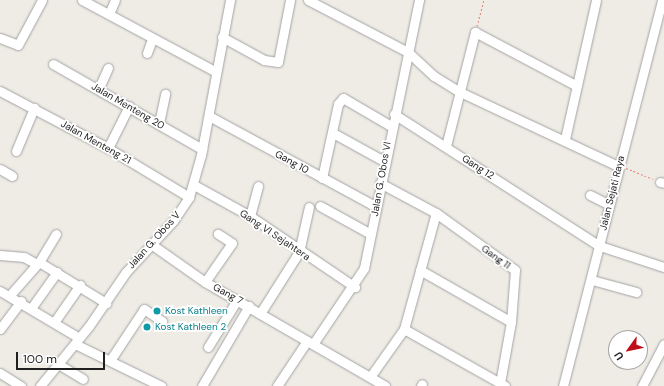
<!DOCTYPE html>
<style>
body{margin:0}
#map{position:relative;width:664px;height:386px;overflow:hidden;background:#efece6;font-family:"DM Sans",sans-serif}
div>[style]{position:absolute}
.path>*{height:1px;margin-top:-0.5px;transform-origin:0;background:repeating-linear-gradient(90deg,#ef7d77 0 2px,transparent 0 4px)}
.roads{filter:drop-shadow(0 0 1px #a3a3a3) drop-shadow(0 0 1px #a3a3a3)}
.minor>*{height:9px;margin:-4.5px;padding:0 4.5px;transform-origin:4.5px;border-radius:4.5px;background:#fff}
.dots>*{width:11px;height:11px;translate:-50% -50%;box-sizing:border-box;border:2px solid #fff;border-radius:50%}
span{translate:-50% -50%;white-space:nowrap;text-align:center;line-height:1.15;-webkit-text-stroke:3.5px #fff;paint-order:stroke}
.street-label{font-size:10px;color:#1f1f1f}
.culture-label{font-size:10px;color:#0d838f}
.left{translate:0 -50%;text-align:left}
.north{position:absolute;left:608px;top:330px;width:40px;height:40px;box-sizing:border-box;background:#fff;border:1px solid #a5a5a5;border-radius:50%;rotate:237deg;font-size:11px;font-weight:700;line-height:16px;text-align:center;color:#1f1f1f}
.north::after{content:'';display:block;margin:auto;width:14px;height:18px;background:#bf1019;clip-path:polygon(50% 0,100% 100%,50% 72%,0 100%)}
.scale{position:absolute;left:16px;top:352px;width:89px;height:18px;box-sizing:border-box;border:2px solid #1f1f1f;border-top:0;padding-left:5px;font-size:12px;line-height:14px;white-space:nowrap;color:#1f1f1f;-webkit-text-stroke:3px #fff;paint-order:stroke}
</style>
<div id="map">
<div class="path">
<div style="left:477px;top:26px;width:27px;rotate:-75deg"></div>
<div style="left:626px;top:168px;width:29px;rotate:22deg"></div>
</div>
<div class="roads">
<div class="minor">
<div style="left:82px;top:0;width:152px;rotate:28.2deg"></div>
<div style="left:308px;top:0;width:113px;rotate:27.5deg"></div>
<div style="left:408px;top:52px;width:35px;rotate:43deg"></div>
<div style="left:434px;top:76px;width:31px;rotate:32deg"></div>
<div style="left:460px;top:92px;width:174px;rotate:25.1deg"></div>
<div style="left:109px;top:14px;width:15px;rotate:-67deg"></div>
<div style="left:222px;top:37px;width:48px;rotate:28.7deg"></div>
<div style="left:264px;top:60px;width:14px;rotate:8deg"></div>
<div style="left:278px;top:62px;width:63px;rotate:-79deg"></div>
<div style="left:0;top:38px;width:19px;rotate:21deg"></div>
<div style="left:18px;top:45px;width:51px;rotate:-61.9deg"></div>
<div style="left:147px;top:53px;width:15px;rotate:-70deg"></div>
<div style="left:53px;top:64px;width:172px;rotate:29.7deg"></div>
<div style="left:99px;top:88px;width:22px;rotate:-66deg"></div>
<div style="left:0;top:91px;width:122px;rotate:27.8deg"></div>
<div style="left:108px;top:148px;width:95px;rotate:31.2deg"></div>
<div style="left:394px;top:114px;width:245px;rotate:32.7deg"></div>
<div style="left:600px;top:246px;width:67px;rotate:18.2deg"></div>
<div style="left:209px;top:116px;width:184px;rotate:28.5deg"></div>
<div style="left:371px;top:204px;width:6px"></div>
<div style="left:159px;top:123px;width:30px;rotate:-78deg"></div>
<div style="left:333px;top:133px;width:58px;rotate:28.8deg"></div>
<div style="left:565px;top:139px;width:142px;rotate:-77.4deg"></div>
<div style="left:446px;top:146px;width:118px;rotate:-75.7deg"></div>
<div style="left:475px;top:32px;width:115px;rotate:27.9deg"></div>
<div style="left:108px;top:148px;width:47px;rotate:-63.4deg"></div>
<div style="left:16px;top:151px;width:47px;rotate:-67.3deg"></div>
<div style="left:0;top:169px;width:14px;rotate:30deg"></div>
<div style="left:322px;top:178px;width:76px;rotate:-77.8deg"></div>
<div style="left:338px;top:104px;width:8px;rotate:-50deg"></div>
<div style="left:343px;top:98px;width:56px;rotate:30.3deg"></div>
<div style="left:660px;top:182px;width:4px;rotate:14deg"></div>
<div style="left:380px;top:183px;width:64px;rotate:28.2deg"></div>
<div style="left:436px;top:213px;width:97px;rotate:35.8deg"></div>
<div style="left:515px;top:270px;width:52px;rotate:94.4deg"></div>
<div style="left:511px;top:322px;width:62px;rotate:100.2deg"></div>
<div style="left:194px;top:185px;width:64px;rotate:29deg"></div>
<div style="left:250px;top:216px;width:127px;rotate:34.1deg"></div>
<div style="left:590px;top:195px;width:20px;rotate:27deg"></div>
<div style="left:320px;top:206px;width:58px;rotate:28.8deg"></div>
<div style="left:250px;top:216px;width:31px;rotate:-75deg"></div>
<div style="left:56px;top:234px;width:33px;rotate:121deg"></div>
<div style="left:39px;top:262px;width:79px;rotate:31.5deg"></div>
<div style="left:151px;top:244px;width:66px;rotate:35.1deg"></div>
<div style="left:205px;top:282px;width:208px;rotate:30deg"></div>
<div style="left:0;top:255px;width:24px;rotate:5deg"></div>
<div style="left:24px;top:257px;width:13px;rotate:29deg"></div>
<div style="left:420px;top:270px;width:105px;rotate:29.7deg"></div>
<div style="left:592px;top:280px;width:46px;rotate:15.3deg"></div>
<div style="left:205px;top:282px;width:47px;rotate:-55.3deg"></div>
<div style="left:232px;top:243px;width:17px;rotate:-147deg"></div>
<div style="left:0;top:291px;width:92px;rotate:30.7deg"></div>
<div style="left:10px;top:295px;width:44px;rotate:-48.7deg"></div>
<div style="left:32px;top:307px;width:43px;rotate:-54.5deg"></div>
<div style="left:261px;top:312px;width:71px;rotate:-57.7deg"></div>
<div style="left:299px;top:252px;width:46px;rotate:-77.5deg"></div>
<div style="left:55px;top:321px;width:44px;rotate:-55.2deg"></div>
<div style="left:0;top:329px;width:35px;rotate:-53deg"></div>
<div style="left:404px;top:329px;width:116px;rotate:29.4deg"></div>
<div style="left:75px;top:344px;width:96px;rotate:26deg"></div>
<div style="left:313px;top:344px;width:92px;rotate:-56.1deg"></div>
<div style="left:364px;top:268px;width:274px;rotate:-78.4deg"></div>
<div style="left:208px;top:347px;width:55px;rotate:-58.3deg"></div>
<div style="left:111px;top:359px;width:60px;rotate:-56.6deg"></div>
<div style="left:144px;top:309px;width:22px;rotate:34deg"></div>
<div style="left:58px;top:364px;width:29px;rotate:31deg"></div>
<div style="left:0;top:373px;width:25px;rotate:32deg"></div>
<div style="left:370px;top:377px;width:59px;rotate:-54.7deg"></div>
<div style="left:404px;top:329px;width:120px;rotate:-74.6deg"></div>
<div style="left:40px;top:386px;width:77px;rotate:-50.8deg"></div>
<div style="left:89px;top:326px;width:65px;rotate:-55.6deg"></div>
<div style="left:126px;top:272px;width:69px;rotate:-47.3deg"></div>
<div style="left:173px;top:221px;width:29px;rotate:-56deg"></div>
<div style="left:189px;top:197px;width:44px;rotate:-74.1deg"></div>
<div style="left:201px;top:155px;width:158px;rotate:-79.4deg"></div>
<div style="left:202px;top:386px;width:93px;rotate:-59.6deg"></div>
<div style="left:277px;top:386px;width:54px;rotate:-56.3deg"></div>
<div style="left:421px;top:386px;width:2px;rotate:-63deg"></div>
<div style="left:563px;top:386px;width:398px;rotate:-75.6deg"></div>
<div style="left:642px;top:386px;width:47px;rotate:-62.4deg"></div>
</div>
</div>
<div class="dots">
<div style="left:157px;top:311px;background:#0f9aa8"></div>
<div style="left:147px;top:327px;background:#0f9aa8"></div>
</div>
<div class="street-label">
<span style="left:128px;top:106px;rotate:30deg">Jalan Menteng 20</span>
<span style="left:96px;top:142px;rotate:29deg">Jalan Menteng 21</span>
<span style="left:292px;top:162px;rotate:29deg">Gang 10</span>
<span style="left:478px;top:167px;rotate:33deg">Gang 12</span>
<span style="left:381px;top:179px;rotate:-80deg">Jalan G. Obos VI</span>
<span style="left:612px;top:193px;rotate:-76deg">Jalan Sejati Raya</span>
<span style="left:275px;top:235px;rotate:34deg">Gang VI Sejahtera</span>
<span style="left:154px;top:240px;rotate:-48deg">Jalan G. Obos V</span>
<span style="left:496px;top:257px;rotate:36deg">Gang 11</span>
<span style="left:228px;top:294px;rotate:29deg">Gang 7</span>
</div>
<div class="culture-label">
<span class="left" style="left:165px;top:311px">Kost Kathleen</span>
<span class="left" style="left:155px;top:327px">Kost Kathleen 2</span>
</div>
<div class="north">U</div>
<div class="scale">100 m</div>
</div>
